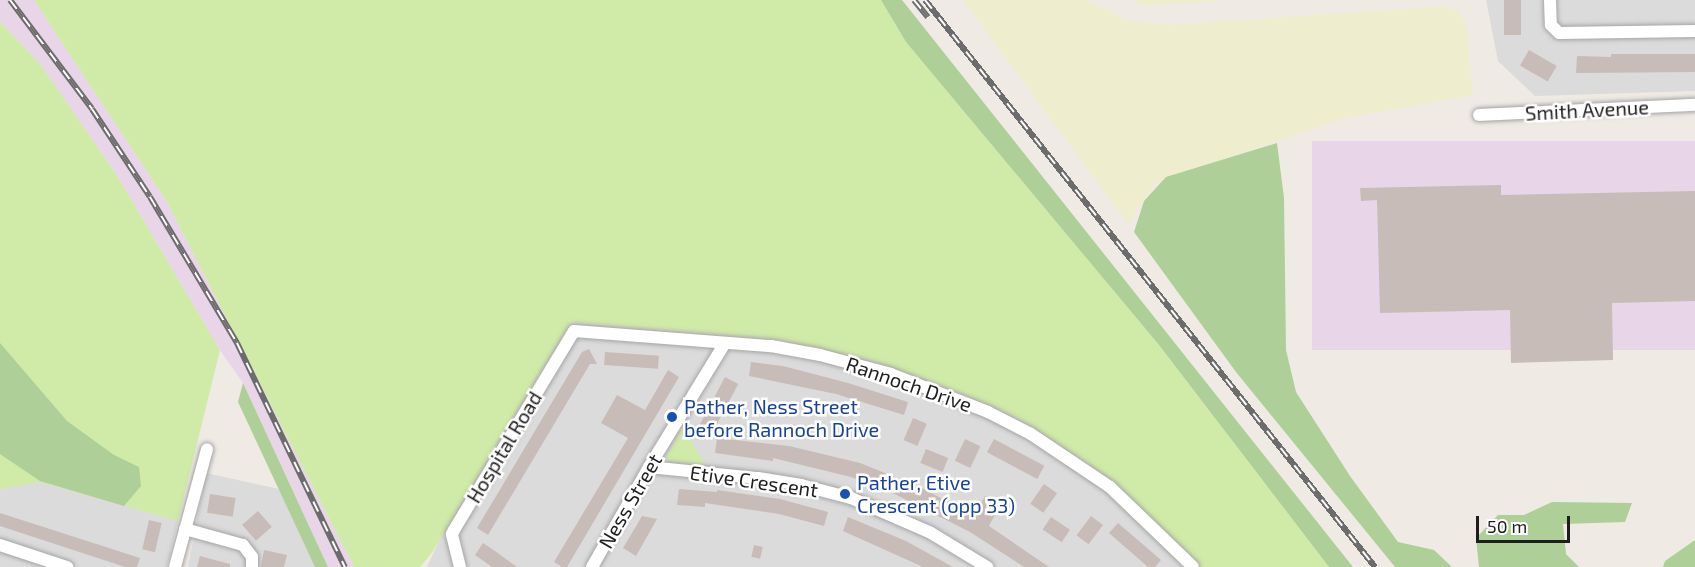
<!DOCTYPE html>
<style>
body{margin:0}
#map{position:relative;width:1695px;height:567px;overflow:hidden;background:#efeae4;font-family:"Exo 2",sans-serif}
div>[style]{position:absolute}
.residential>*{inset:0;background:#dcdbdb}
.industrial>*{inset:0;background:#e8d5e7;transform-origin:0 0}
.farmland>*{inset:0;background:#eeedce}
.grass>*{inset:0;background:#d0eaa8}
.forest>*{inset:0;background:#aecf97}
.building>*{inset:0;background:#c7bcb7;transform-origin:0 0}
.roads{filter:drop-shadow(0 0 2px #a5a5a5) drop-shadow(0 0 2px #a5a5a5)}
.street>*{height:12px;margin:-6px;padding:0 6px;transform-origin:6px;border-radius:6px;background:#fff}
.rail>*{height:6px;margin-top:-3px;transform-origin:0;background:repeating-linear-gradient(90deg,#fff 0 11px,#6c6c6c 0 22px);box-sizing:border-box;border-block:2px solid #6c6c6c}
.dots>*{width:16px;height:16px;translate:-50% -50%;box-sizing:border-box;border:3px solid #fff;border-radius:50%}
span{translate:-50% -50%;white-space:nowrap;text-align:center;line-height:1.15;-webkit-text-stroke:5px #fff;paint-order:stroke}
.street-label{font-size:20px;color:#1e1e1e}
.transit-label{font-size:20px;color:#164399}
.left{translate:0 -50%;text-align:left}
.scale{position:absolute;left:1476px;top:516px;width:94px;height:27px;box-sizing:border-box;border:3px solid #1e1e1e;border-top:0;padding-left:8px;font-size:18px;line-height:21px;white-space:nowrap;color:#1e1e1e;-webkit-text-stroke:4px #fff;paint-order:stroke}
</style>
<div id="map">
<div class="residential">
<div style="clip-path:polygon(1486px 0,1695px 0,1695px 91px,1535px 96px,1498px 61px)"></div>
<div style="clip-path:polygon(571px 322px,772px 339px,866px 359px,948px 388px,1017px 418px,1112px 480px,1200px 567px,427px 567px,444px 530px)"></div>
<div style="clip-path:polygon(206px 473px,279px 489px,316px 567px,188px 567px)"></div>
<div style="clip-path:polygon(40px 481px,178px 521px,167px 567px,0 567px,0 489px)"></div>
</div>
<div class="industrial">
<div style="clip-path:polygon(0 0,34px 0,166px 200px,354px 567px,328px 567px,243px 383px,220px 350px,116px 174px,40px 64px,0 22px)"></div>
<div style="left:1695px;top:141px;width:209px;height:383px;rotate:90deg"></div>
</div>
<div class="farmland">
<div style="clip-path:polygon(963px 0,1085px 0,1131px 21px,1171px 25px,1444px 6px,1458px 11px,1466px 25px,1473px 95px,1341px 119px,1155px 183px,1128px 224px)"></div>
<div style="clip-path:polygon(1133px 0,1228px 0,1145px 6px)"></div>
</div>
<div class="grass">
<div style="clip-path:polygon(34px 0,881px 0,906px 42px,1159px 345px,1329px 567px,1200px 567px,1112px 480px,1017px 418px,948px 388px,866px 359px,772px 339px,571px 322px,433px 551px,420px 567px,354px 567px,166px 200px)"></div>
<div style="clip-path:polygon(0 22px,40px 64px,116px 174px,220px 350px,178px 521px,40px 482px,0 489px)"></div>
<div style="clip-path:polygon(683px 427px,705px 464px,669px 462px,666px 457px)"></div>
</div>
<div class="forest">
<div style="clip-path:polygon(881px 0,902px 0,1353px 567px,1329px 567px,1159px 345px,906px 42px)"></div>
<div style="clip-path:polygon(1277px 143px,1284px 198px,1286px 350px,1296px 392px,1350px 476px,1398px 542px,1434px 550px,1452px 567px,1395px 567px,1236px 372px,1134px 232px,1144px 201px,1166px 177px)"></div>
<div style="clip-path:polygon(0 343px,67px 421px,114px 455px,139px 467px,141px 486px,124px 506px,40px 481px,0 454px)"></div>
<div style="clip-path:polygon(243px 383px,328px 567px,315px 567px,238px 402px)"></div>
<div style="clip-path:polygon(1552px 502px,1632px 503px,1625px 522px,1563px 524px,1566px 554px,1579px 567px,1479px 567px,1476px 538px,1498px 515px,1524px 515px)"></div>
<div style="clip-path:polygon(1695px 540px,1695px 567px,1663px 567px,1665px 561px)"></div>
</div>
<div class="building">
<div style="left:1504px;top:0;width:17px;height:35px"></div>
<div style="left:1529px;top:50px;width:32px;height:18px;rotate:30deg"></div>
<div style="clip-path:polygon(1611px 54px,1695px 54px,1695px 72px,1576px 73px,1577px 56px,1611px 57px)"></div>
<div style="clip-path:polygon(1501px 185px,1501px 195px,1695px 191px,1695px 301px,1612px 303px,1613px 360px,1511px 363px,1510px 310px,1380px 313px,1377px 200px,1361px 201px,1360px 188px)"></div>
<div style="clip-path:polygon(589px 349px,597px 364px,590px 364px,488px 535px,477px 528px,582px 352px)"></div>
<div style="left:605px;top:352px;width:54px;height:13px;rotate:4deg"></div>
<div style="clip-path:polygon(751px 362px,783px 366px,848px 383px,908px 402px,904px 415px,836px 394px,749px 376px)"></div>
<div style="clip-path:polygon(668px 370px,679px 377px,567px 567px,562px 567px,554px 562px,628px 438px,601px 423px,617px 395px,645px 410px)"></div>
<div style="left:725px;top:377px;width:15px;height:54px;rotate:28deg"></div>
<div style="left:913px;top:418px;width:15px;height:24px;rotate:23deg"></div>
<div style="clip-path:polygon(717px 438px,789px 446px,860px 463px,922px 488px,974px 516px,985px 496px,1000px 505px,989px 526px,1049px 567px,1024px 567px,970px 532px,885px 489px,851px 477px,773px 458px,773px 461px,715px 453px)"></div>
<div style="left:965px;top:439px;width:17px;height:24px;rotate:25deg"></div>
<div style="left:994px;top:439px;width:57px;height:15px;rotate:28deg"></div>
<div style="left:926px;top:449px;width:24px;height:15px;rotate:22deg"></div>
<div style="left:1044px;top:484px;width:16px;height:24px;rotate:35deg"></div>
<div style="clip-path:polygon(679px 489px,717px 492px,717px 490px,780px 499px,828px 512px,824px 526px,779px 514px,705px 503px,705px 507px,677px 505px)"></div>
<div style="left:210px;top:494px;width:26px;height:19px;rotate:9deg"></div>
<div style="left:258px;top:511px;width:21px;height:21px;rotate:49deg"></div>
<div style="clip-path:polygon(0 513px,140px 558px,137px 567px,125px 567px,0 526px)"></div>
<div style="clip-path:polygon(642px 516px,657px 519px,636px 556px,623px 548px)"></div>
<div style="left:1091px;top:516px;width:15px;height:24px;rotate:37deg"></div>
<div style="clip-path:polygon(848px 517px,906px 541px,953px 567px,923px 567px,843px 531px)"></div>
<div style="left:1051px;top:517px;width:23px;height:15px;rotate:34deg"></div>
<div style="left:149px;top:520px;width:13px;height:30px;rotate:13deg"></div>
<div style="clip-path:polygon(1118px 523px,1161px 560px,1155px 567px,1148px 567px,1109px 533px)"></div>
<div style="clip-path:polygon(483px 543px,495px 551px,517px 567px,492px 567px,475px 555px)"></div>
<div style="left:754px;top:545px;width:9px;height:12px;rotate:13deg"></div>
<div style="clip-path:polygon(264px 550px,287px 555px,284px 567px,261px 567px)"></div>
<div style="clip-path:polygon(200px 556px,230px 564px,230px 567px,197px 567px)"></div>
</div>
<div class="roads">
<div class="street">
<div style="left:1550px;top:0;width:25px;rotate:88deg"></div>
<div style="left:1551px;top:25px;width:11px;rotate:45deg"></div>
<div style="left:1559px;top:33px;width:136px;rotate:-0.8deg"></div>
<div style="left:1479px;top:115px;width:216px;rotate:-2.7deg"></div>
<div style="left:649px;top:467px;width:110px;rotate:5.8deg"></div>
<div style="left:758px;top:478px;width:44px;rotate:9.2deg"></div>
<div style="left:801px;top:485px;width:52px;rotate:14.6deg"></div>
<div style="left:851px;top:498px;width:87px;rotate:23.6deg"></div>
<div style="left:931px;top:533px;width:66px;rotate:31.3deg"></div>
<div style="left:185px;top:529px;width:60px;rotate:15.4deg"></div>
<div style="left:243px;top:545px;width:15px;rotate:53deg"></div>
<div style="left:252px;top:557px;width:10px;rotate:90deg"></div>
<div style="left:0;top:545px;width:71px;rotate:18.2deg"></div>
<div style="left:175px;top:567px;width:122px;rotate:-74.8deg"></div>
<div style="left:460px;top:567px;width:34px;rotate:-104deg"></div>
<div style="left:452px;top:534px;width:4px;rotate:-63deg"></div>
<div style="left:454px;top:530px;width:232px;rotate:-58.9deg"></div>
<div style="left:574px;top:331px;width:198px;rotate:4.4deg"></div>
<div style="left:771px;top:346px;width:50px;rotate:10.4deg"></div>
<div style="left:820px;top:355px;width:73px;rotate:15deg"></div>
<div style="left:891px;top:374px;width:104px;rotate:21.4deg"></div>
<div style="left:988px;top:412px;width:48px;rotate:27.1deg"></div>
<div style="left:1031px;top:434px;width:95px;rotate:33.9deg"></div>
<div style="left:1110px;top:487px;width:115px;rotate:43.9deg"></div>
<div style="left:592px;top:567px;width:115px;rotate:-60.3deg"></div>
<div style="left:649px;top:467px;width:145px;rotate:-58.5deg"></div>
</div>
</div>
<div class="rail">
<div style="left:10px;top:0;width:136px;rotate:53deg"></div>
<div style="left:92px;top:109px;width:105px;rotate:56.6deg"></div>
<div style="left:150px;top:197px;width:170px;rotate:59.2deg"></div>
<div style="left:237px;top:343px;width:249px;rotate:64.3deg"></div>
<div style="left:914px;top:0;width:22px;rotate:51deg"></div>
<div style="left:925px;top:0;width:724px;rotate:51.56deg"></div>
</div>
<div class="dots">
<div style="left:672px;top:417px;background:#1a4fb4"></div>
<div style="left:845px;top:494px;background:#1a4fb4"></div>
</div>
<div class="street-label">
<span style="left:1587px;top:110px;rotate:-3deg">Smith Avenue</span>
<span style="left:909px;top:384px;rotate:19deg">Rannoch Drive</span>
<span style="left:504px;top:447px;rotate:-59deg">Hospital Road</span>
<span style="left:754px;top:481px;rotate:8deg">Etive Crescent</span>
<span style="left:630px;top:501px;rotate:-60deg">Ness Street</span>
</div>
<div class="transit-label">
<span class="left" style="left:684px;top:418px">Pather, Ness Street<br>before Rannoch Drive</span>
<span class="left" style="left:857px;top:494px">Pather, Etive<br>Crescent (opp 33)</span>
</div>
<div class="scale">50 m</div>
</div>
